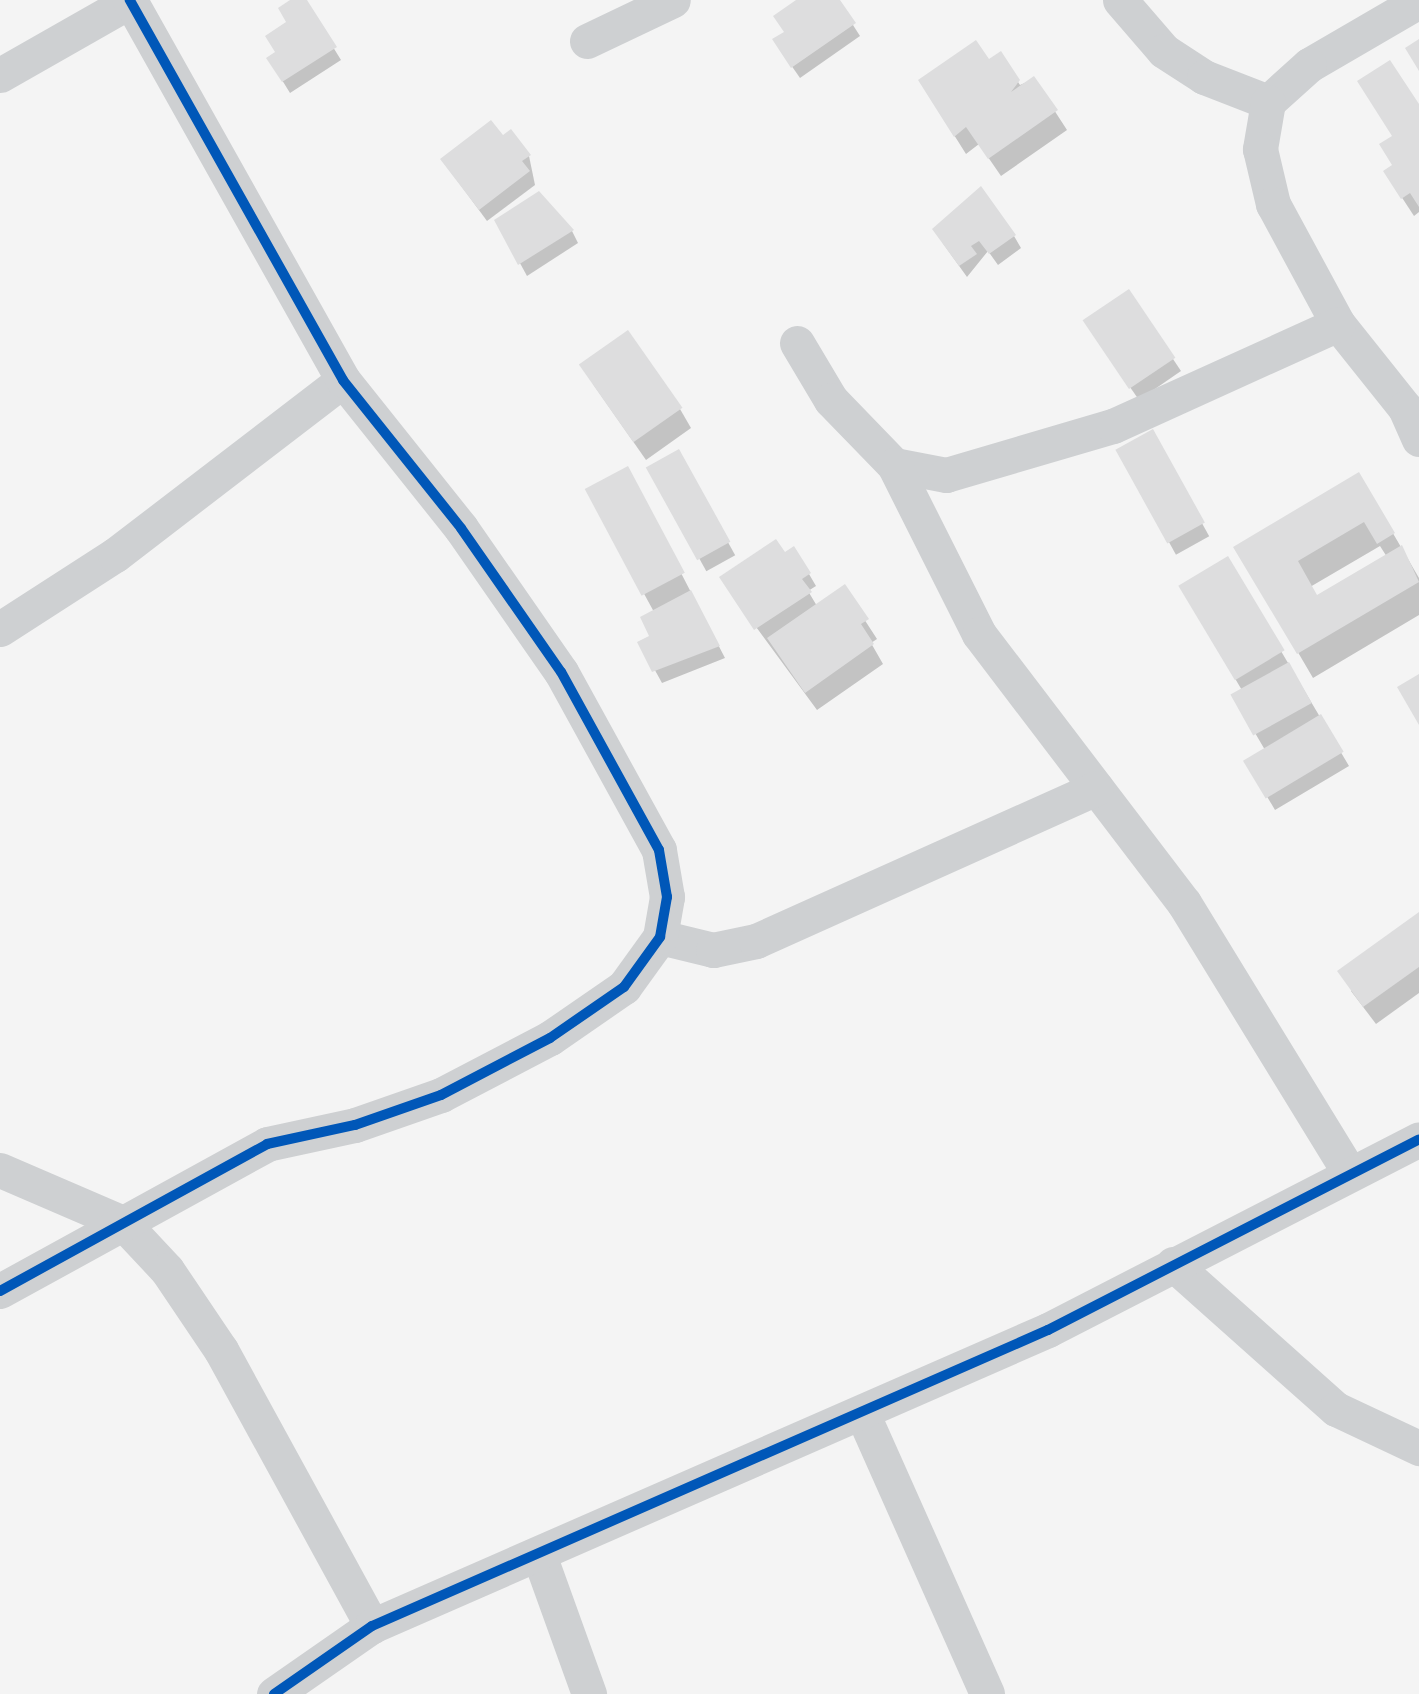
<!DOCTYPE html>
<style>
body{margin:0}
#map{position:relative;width:1419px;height:1694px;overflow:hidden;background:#f4f4f4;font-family:"Fira Sans",sans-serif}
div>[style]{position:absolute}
.shadow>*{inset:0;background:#0003;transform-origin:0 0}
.building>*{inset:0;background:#ddddde;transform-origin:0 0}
.street>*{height:35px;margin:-17.5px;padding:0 17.5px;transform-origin:17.5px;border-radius:17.5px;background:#ced0d2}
.cycleway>*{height:10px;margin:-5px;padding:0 5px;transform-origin:5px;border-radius:5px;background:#0057b8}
span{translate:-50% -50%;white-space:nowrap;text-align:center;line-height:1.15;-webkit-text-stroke:10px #fff;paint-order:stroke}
</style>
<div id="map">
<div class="shadow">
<div style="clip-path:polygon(295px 0,304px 0,341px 60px,290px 93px,269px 59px,278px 53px)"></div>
<div style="clip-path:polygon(800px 0,837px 0,860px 36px,800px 78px,782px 52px)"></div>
<div style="clip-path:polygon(1000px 55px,1020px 85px,1034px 79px,1067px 130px,1001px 176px,979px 144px,966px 154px,932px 100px)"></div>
<div style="clip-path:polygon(1419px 109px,1419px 212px,1414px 216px,1397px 190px,1394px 137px)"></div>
<div style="clip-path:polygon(502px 138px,529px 156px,535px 185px,487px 221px,451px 172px)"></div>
<div style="clip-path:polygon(497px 221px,572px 231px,578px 243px,527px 276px)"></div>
<div style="clip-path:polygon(1014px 236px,1021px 248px,998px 265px,988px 251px,967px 277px,942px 242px)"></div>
<div style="clip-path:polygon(1129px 293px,1181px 371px,1139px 400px,1093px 334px)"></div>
<div style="clip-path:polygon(593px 384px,680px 409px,691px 428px,646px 460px)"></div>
<div style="left:1152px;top:433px;width:118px;height:38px;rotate:61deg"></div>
<div style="left:678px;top:452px;width:118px;height:33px;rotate:61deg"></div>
<div style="clip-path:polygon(evenodd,1359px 475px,1419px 578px,1419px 615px,1313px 678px,1237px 548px,1359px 475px,1380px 546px,1387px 557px,1317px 599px,1310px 587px,1380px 546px)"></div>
<div style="clip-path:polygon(637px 488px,725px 658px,662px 683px,640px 643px,653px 637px,654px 612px,588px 491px)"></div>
<div style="clip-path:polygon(784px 556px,809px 574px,816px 586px,808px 591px,817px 606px,844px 588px,877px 639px,871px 643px,883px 664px,817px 710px,729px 590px)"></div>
<div style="clip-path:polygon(1227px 560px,1349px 766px,1275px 810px,1246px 761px,1265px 750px,1234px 697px,1243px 692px,1181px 587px)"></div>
<div style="clip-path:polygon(1419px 915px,1419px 993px,1376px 1024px,1351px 991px)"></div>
</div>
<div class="building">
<div style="clip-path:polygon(290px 0,307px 0,337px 47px,282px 82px,266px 58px,275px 52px,265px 36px,286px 22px,278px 8px)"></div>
<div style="clip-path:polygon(796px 0,840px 0,856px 23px,791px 68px,772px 39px,784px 32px,773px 16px)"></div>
<div style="clip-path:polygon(1419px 39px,1419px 71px,1405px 48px)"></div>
<div style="clip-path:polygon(976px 40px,989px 59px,1001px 51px,1020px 80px,1011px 92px,1034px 76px,1058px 110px,988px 159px,966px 127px,954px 137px,918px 80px)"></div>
<div style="clip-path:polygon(1390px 60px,1419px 104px,1419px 207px,1410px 193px,1401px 199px,1383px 171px,1392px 165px,1379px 144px,1392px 136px,1357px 81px)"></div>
<div style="clip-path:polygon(491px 120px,503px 135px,511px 129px,531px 155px,522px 161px,530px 171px,479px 210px,440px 159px)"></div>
<div style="clip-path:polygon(981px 186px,1016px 235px,989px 254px,979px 241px,971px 246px,977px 254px,959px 266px,932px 229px)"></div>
<div style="clip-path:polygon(539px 191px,574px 230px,518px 265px,494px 220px)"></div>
<div style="left:1129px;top:289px;width:83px;height:56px;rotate:56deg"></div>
<div style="left:628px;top:330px;width:95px;height:60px;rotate:55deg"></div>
<div style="left:1153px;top:429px;width:107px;height:43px;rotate:61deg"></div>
<div style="left:679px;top:449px;width:106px;height:38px;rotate:61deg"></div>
<div style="left:628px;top:466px;width:121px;height:49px;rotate:62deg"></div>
<div style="clip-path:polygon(1359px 472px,1395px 533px,1377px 544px,1364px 522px,1298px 561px,1317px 595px,1402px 545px,1419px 582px,1297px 654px,1233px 547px)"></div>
<div style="clip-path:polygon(776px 539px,785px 552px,794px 546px,811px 573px,802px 579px,812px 592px,754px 630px,719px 577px)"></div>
<div style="left:1228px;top:556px;width:110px;height:58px;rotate:59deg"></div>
<div style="clip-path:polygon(845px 584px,869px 619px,861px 624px,874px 644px,805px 693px,767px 638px)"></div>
<div style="clip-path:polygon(691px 590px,720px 646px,652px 672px,637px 642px,649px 636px,640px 617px)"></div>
<div style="left:1289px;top:662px;width:47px;height:67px;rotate:61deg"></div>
<div style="clip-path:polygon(1419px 674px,1419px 725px,1397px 687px)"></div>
<div style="left:1321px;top:714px;width:44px;height:91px;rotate:59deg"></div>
<div style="clip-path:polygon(1419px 912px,1419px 967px,1363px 1007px,1337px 971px)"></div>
</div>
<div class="street">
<div style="left:1120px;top:0;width:67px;rotate:49.2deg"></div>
<div style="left:1164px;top:51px;width:48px;rotate:33deg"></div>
<div style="left:1204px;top:77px;width:69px;rotate:21.3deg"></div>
<div style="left:1419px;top:1px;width:127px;rotate:149.8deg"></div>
<div style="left:1309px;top:65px;width:55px;rotate:137.9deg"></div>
<div style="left:1268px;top:102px;width:48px;rotate:99.7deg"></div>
<div style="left:1260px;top:149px;width:57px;rotate:76.7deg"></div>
<div style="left:1273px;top:204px;width:136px;rotate:61.6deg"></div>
<div style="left:1338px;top:324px;width:107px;rotate:51.4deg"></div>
<div style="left:1405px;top:408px;width:34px;rotate:66deg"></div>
<div style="left:587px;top:41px;width:95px;rotate:-25.5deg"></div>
<div style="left:0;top:75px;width:150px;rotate:-29.6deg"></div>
<div style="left:797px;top:343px;width:66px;rotate:59.2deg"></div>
<div style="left:831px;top:400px;width:91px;rotate:45.9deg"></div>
<div style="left:894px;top:465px;width:53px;rotate:10.9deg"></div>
<div style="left:946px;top:475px;width:174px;rotate:-16.4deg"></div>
<div style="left:1113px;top:426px;width:247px;rotate:-24.4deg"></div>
<div style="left:894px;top:465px;width:189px;rotate:63.3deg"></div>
<div style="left:979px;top:634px;width:338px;rotate:52.7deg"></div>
<div style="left:1184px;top:903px;width:314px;rotate:58.5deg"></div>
<div style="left:0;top:629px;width:137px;rotate:-32.8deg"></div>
<div style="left:115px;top:555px;width:287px;rotate:-37.5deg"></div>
<div style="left:660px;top:937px;width:55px;rotate:13.8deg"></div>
<div style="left:713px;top:950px;width:44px;rotate:-11.8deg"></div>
<div style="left:756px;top:941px;width:373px;rotate:-24.2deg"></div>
<div style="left:0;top:1170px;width:134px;rotate:23.3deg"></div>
<div style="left:123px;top:1223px;width:64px;rotate:46.9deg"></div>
<div style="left:167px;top:1270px;width:97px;rotate:56deg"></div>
<div style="left:221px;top:1350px;width:315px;rotate:61.3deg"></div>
<div style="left:1173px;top:1264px;width:218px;rotate:41.7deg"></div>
<div style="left:1336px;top:1409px;width:92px;rotate:25.2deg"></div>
<div style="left:0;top:1291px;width:305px;rotate:-28.8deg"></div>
<div style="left:267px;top:1144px;width:90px;rotate:-12.2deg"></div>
<div style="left:355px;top:1125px;width:91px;rotate:-19.2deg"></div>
<div style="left:441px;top:1095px;width:123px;rotate:-27.6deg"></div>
<div style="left:550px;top:1038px;width:90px;rotate:-34.6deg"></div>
<div style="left:624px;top:987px;width:62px;rotate:-54.2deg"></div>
<div style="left:660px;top:937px;width:41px;rotate:-80.1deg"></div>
<div style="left:667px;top:897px;width:48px;rotate:-99.7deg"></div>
<div style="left:659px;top:850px;width:203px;rotate:-118.8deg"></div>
<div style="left:561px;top:672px;width:175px;rotate:-124.8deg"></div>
<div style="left:461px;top:528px;width:189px;rotate:-128.6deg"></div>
<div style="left:343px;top:380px;width:436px;rotate:-119.3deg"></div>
<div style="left:863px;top:1415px;width:305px;rotate:66deg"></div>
<div style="left:539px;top:1555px;width:148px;rotate:70.2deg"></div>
<div style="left:274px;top:1694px;width:119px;rotate:-34.8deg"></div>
<div style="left:372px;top:1626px;width:738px;rotate:-23.65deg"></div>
<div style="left:1048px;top:1330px;width:417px;rotate:-27.2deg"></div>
</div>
<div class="cycleway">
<div style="left:0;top:1291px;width:305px;rotate:-28.8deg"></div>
<div style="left:267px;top:1144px;width:90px;rotate:-12.2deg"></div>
<div style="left:355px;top:1125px;width:91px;rotate:-19.2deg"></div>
<div style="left:441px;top:1095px;width:123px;rotate:-27.6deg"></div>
<div style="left:550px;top:1038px;width:90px;rotate:-34.6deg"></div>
<div style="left:624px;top:987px;width:62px;rotate:-54.2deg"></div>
<div style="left:660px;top:937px;width:41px;rotate:-80.1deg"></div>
<div style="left:667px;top:897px;width:48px;rotate:-99.7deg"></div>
<div style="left:659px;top:850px;width:203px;rotate:-118.8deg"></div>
<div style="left:561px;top:672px;width:175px;rotate:-124.8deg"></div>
<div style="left:461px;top:528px;width:189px;rotate:-128.6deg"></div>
<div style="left:343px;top:380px;width:436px;rotate:-119.3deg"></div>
<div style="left:274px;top:1694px;width:119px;rotate:-34.8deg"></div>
<div style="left:372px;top:1626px;width:738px;rotate:-23.65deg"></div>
<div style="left:1048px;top:1330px;width:417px;rotate:-27.2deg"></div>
</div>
</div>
